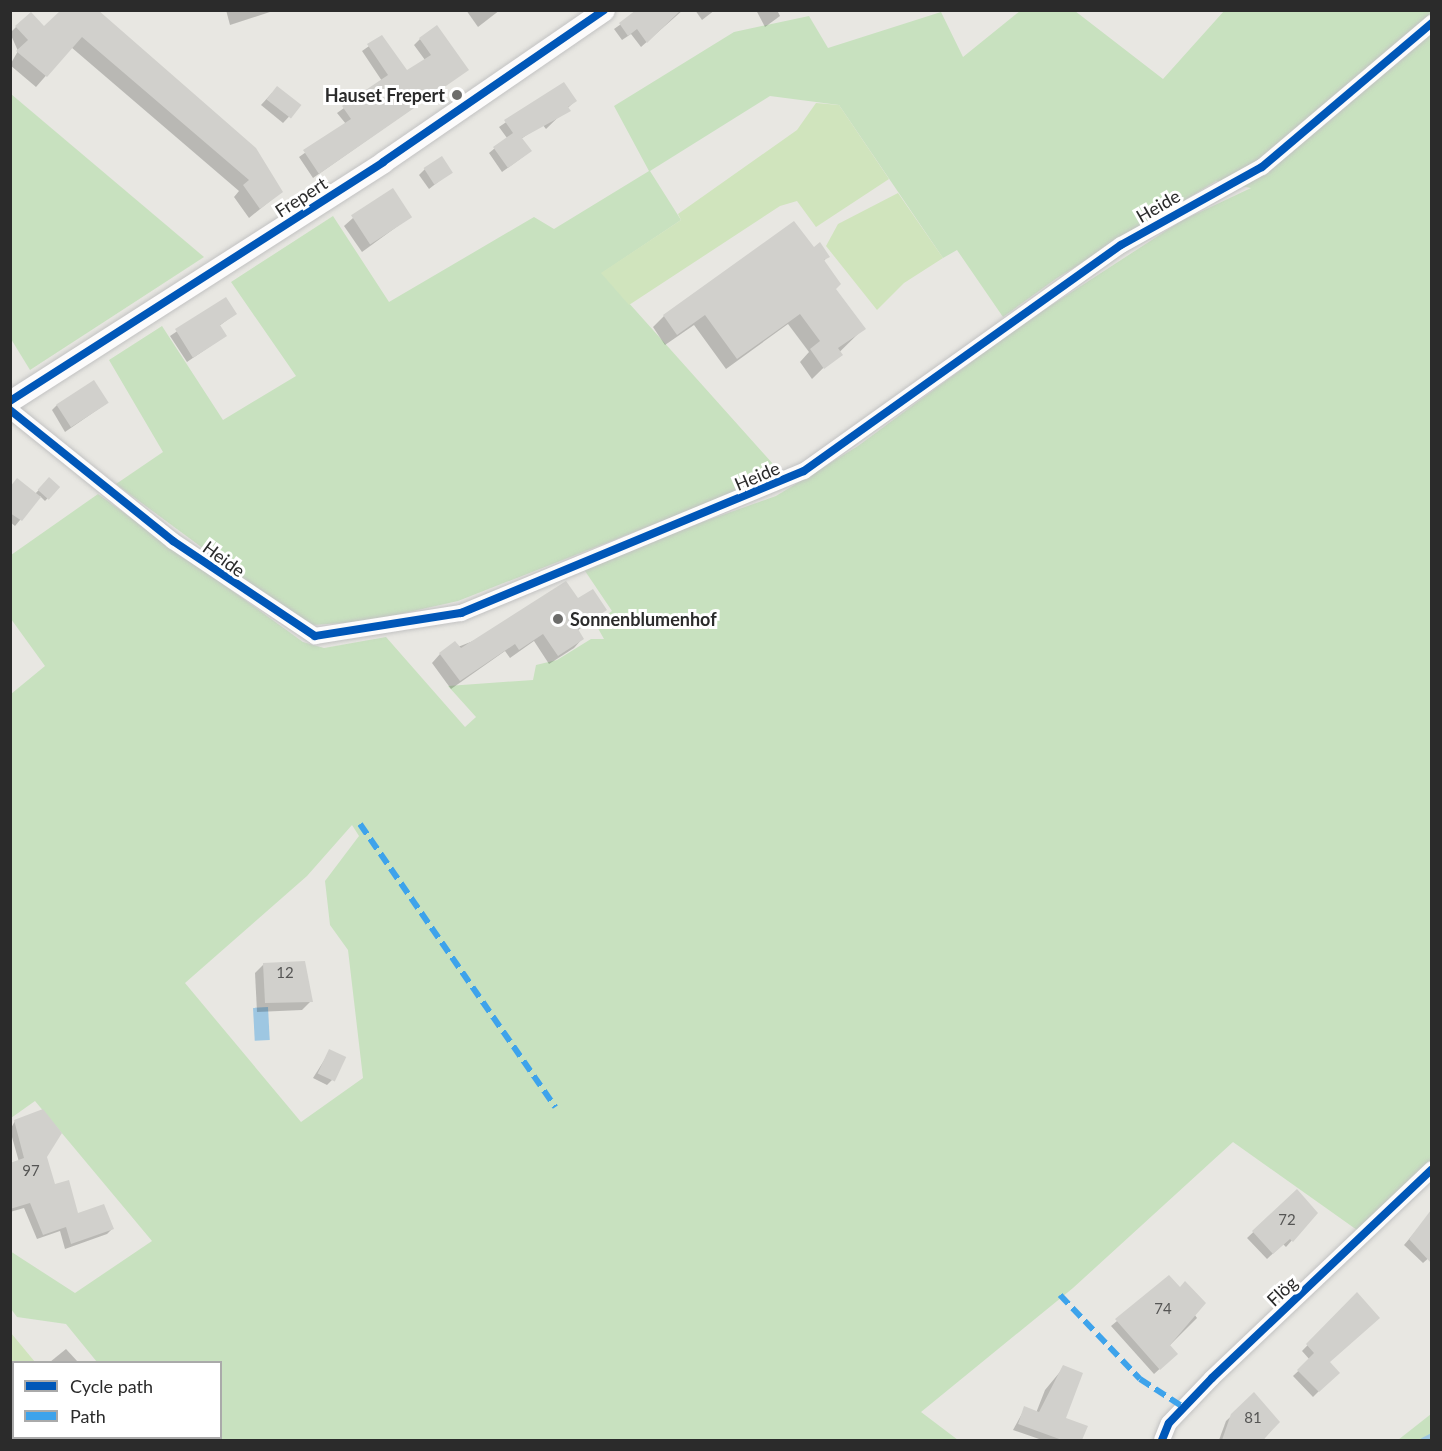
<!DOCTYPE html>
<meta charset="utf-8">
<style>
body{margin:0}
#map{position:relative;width:1442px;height:1451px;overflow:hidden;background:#e8e7e2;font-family:Lato,sans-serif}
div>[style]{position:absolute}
.green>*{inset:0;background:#c8e1bf}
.pitch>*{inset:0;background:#d0e4bd}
.water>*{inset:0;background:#9ec7e2;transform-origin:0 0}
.shadow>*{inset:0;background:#0003}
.stream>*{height:5px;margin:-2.5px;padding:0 2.5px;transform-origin:2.5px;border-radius:2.5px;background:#9ec7e2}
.building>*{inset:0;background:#d1d0cc;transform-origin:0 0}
.roads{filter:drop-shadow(0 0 2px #c2c2c2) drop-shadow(0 0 2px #c2c2c2)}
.minor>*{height:16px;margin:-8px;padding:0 8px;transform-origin:8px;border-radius:8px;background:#fcfbfb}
.tertiary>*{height:21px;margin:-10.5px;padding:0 10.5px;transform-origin:10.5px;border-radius:10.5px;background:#fcfbfb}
.quiet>*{height:6px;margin-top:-3px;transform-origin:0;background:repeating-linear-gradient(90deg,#3ea3eb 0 12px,transparent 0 18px)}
.cycleway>*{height:8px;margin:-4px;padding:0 4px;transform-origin:4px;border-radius:4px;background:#0057b8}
.dots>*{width:16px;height:16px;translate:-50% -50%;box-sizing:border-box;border:3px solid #fff;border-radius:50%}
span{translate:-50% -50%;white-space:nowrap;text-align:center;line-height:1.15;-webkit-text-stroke:6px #fff;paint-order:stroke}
.number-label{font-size:15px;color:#555554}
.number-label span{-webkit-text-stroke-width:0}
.poi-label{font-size:18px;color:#2b2b2b;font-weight:700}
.right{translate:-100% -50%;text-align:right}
.left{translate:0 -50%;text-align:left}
.street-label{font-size:18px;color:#2b2b2b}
.frame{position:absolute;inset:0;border:12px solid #2b2b2b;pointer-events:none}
.legend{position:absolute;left:12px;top:1361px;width:210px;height:78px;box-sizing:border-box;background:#fff;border:2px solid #aaa;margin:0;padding:8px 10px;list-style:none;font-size:18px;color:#2b2b2b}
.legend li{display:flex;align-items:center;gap:12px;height:30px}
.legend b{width:30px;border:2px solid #aaa}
</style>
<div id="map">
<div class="green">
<div style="clip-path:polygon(evenodd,1020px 11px,1075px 11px,1163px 79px,1224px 11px,1431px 11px,1431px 1160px,1357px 1230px,1233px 1142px,1073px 1288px,921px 1412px,958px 1440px,94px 1440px,220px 1438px,220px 1362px,97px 1362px,66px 1324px,17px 1317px,11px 1309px,10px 1251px,75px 1293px,152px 1241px,35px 1101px,11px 1118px,11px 694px,45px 666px,11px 619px,11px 555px,98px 494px,303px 642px,324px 648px,386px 637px,465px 727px,476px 717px,448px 686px,533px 680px,536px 665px,557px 660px,591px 639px,604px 639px,595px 623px,612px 611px,581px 565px,776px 496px,858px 446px,1024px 323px,1181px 221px,1251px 188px,1216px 181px,1057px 278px,1003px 317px,957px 250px,943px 258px,839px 105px,770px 96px,650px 171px,681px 220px,602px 273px,782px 474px,458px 601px,369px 621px,314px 625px,292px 614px,116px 484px,163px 452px,109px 360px,162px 326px,223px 420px,296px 376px,231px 282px,333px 216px,389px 302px,534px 217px,554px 229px,649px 171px,614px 106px,734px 32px,809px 16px,828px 48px,941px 12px,963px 57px,1020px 11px,352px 825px,359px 836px,325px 881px,330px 925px,348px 950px,363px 1078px,301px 1122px,185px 983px,307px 876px,352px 825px)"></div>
<div style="clip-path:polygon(11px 94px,204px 257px,30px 370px,11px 339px)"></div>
<div style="clip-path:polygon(1431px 1414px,1431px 1440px,1398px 1440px)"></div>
</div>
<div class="pitch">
<div style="clip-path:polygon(816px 103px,839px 105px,889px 179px,816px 227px,797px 201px,780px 206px,629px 305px,601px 273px,681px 220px,678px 214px,797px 130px)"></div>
<div style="clip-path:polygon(898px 193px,943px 258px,904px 283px,877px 310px,826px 246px,838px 224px)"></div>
<div style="clip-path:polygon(11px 1333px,35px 1362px,14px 1362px,11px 1433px)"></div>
</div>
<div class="water">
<div style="left:268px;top:1007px;width:33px;height:15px;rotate:87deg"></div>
</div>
<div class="shadow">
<div style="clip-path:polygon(63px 10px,281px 192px,249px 218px,234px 197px,239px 191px,71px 47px,36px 87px,10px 65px,18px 51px,10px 33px,16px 27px,44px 28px)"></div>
<div style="clip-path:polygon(226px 10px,276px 10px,230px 25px)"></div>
<div style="clip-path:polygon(466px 10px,500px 10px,478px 27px)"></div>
<div style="clip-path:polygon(641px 10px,683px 10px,641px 47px,631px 34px,622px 40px,614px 29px)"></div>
<div style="clip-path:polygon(695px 10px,715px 10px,702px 20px)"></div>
<div style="clip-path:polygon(756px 10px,777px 10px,780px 16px,765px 27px)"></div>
<div style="clip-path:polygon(382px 37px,407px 72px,425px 60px,414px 45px,420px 39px,467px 70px,313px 178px,299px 157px,346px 124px,337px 113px,382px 81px,362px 51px)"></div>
<div style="clip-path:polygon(563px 84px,575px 101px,546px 129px,542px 124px,521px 139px,524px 156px,502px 172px,489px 153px,507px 138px,499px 127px)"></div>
<div style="clip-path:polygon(272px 93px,299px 106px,283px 123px,261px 105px)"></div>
<div style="clip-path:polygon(425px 169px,451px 172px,429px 189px,419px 175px)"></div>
<div style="clip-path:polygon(410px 217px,362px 252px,344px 226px,353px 218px)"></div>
<div style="clip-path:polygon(813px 249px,828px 256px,823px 262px,834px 289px,864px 328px,812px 379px,800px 362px,809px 352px,788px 324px,726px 369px,694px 325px,665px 345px,653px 327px,664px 316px)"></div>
<div style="clip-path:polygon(225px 299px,235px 314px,219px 326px,225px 336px,187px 362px,170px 336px)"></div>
<div style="clip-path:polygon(107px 403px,65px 432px,52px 410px,57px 405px)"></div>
<div style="clip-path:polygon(49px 479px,58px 487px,45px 501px,40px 496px,15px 526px,10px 522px,10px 487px,35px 494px)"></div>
<div style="clip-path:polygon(578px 600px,605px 609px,577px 631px,582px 639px,574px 648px,549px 664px,534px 641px,510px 658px,505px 651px,451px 689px,432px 663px,440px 654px)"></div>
<div style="clip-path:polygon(264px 964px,311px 1001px,302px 1010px,257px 1012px,255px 973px)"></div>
<div style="clip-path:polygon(330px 1051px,332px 1080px,327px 1085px,313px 1078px)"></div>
<div style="clip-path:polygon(15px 1121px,45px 1156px,54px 1186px,77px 1215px,112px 1229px,107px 1234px,65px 1249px,60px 1231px,37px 1239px,24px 1208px,10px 1212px,10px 1164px,19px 1162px,10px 1130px)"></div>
<div style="clip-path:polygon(1297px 1191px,1316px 1213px,1286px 1247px,1283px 1244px,1267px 1259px,1247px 1238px)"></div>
<div style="clip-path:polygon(1432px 1212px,1432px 1255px,1423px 1263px,1404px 1245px)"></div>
<div style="clip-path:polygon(1169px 1278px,1197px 1318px,1169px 1346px,1176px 1354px,1154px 1374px,1111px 1326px)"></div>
<div style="clip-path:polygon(1357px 1294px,1328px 1362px,1338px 1372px,1313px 1397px,1293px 1376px,1310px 1360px,1302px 1351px)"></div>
<div style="clip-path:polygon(66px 1349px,78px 1362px,50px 1362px)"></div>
<div style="clip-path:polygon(1064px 1367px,1065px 1419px,1086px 1427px,1081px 1440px,1042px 1440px,1013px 1430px,1025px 1408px,1036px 1413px,1045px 1390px)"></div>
<div style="clip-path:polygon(1254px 1395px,1278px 1422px,1263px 1440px,1219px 1440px,1226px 1421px)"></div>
</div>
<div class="stream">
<div style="left:1422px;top:1440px;width:11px;rotate:-27deg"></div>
</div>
<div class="building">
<div style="clip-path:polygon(61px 10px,98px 10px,256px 148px,283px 192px,260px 209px,243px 185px,249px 180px,82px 37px,47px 77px,16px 51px,28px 40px,15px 26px,31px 12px,44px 26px)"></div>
<div style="clip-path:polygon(636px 10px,681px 10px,647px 43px,637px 29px,628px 36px,619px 23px)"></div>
<div style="clip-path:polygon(437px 25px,469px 70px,319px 174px,303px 150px,351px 119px,342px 106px,388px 75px,367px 44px,382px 35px,407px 70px,431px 55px,419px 38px)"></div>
<div style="clip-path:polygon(564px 82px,577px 101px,568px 107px,571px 111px,522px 138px,532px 151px,508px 168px,493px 147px,513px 133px,504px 120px)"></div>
<div style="left:277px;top:86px;width:31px;height:17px;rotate:38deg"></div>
<div style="left:442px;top:156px;width:20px;height:22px;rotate:57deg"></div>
<div style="left:393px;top:188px;width:35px;height:50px;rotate:57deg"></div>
<div style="clip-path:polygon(794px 221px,814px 247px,820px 242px,830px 257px,824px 260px,841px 284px,836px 289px,866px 329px,838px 348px,843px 355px,824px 369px,810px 349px,820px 341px,800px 314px,737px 359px,705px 315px,677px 335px,663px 315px)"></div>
<div style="clip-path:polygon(226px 297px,237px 314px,220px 325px,227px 336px,193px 358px,175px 329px)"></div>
<div style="left:94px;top:380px;width:27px;height:45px;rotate:57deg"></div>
<div style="left:49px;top:477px;width:15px;height:17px;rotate:42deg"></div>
<div style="clip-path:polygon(17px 478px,41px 497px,22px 521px,10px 513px,10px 487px)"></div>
<div style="clip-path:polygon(566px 581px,578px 598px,593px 589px,607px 610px,578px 629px,584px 639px,558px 656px,543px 634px,519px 650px,515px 644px,460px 681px,439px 653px,455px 641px,461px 648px)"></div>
<div style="clip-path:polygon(305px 961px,313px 1002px,265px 1003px,263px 963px)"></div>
<div style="left:329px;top:1049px;width:19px;height:27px;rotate:25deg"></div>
<div style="clip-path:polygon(43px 1109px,62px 1133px,47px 1157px,55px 1184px,69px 1180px,78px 1213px,104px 1204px,114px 1229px,71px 1244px,66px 1227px,43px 1235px,30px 1203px,10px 1209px,10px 1163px,24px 1158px,14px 1120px)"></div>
<div style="clip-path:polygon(1297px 1189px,1318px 1213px,1293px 1242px,1290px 1239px,1273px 1254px,1252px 1231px)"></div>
<div style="clip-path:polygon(1431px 1210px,1431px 1263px,1409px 1239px)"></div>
<div style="clip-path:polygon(1169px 1275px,1180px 1287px,1185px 1281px,1206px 1303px,1170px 1345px,1178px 1354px,1160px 1370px,1115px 1319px)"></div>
<div style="clip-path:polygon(1357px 1292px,1380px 1318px,1330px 1362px,1340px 1373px,1319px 1392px,1297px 1370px,1314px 1353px,1306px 1344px)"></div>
<div style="clip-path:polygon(1063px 1365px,1083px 1373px,1066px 1418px,1088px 1426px,1082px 1440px,1062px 1440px,1018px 1424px,1024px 1406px,1039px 1412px)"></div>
<div style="clip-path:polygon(1254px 1392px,1280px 1422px,1263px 1440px,1222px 1440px,1231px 1414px)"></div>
</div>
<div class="roads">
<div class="minor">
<div style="left:10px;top:410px;width:209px;rotate:38.8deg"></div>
<div style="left:173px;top:541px;width:171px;rotate:33.8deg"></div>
<div style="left:315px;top:636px;width:148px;rotate:-9deg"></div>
<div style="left:461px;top:613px;width:371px;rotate:-22.5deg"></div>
<div style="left:804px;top:471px;width:389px;rotate:-35.5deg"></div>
<div style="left:1121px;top:245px;width:161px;rotate:-29deg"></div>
<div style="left:1262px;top:167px;width:223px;rotate:-40.3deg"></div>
<div style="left:1162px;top:1440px;width:18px;rotate:-68deg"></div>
<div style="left:1169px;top:1423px;width:62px;rotate:-46.3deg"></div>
<div style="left:1212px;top:1378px;width:303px;rotate:-43.5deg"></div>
</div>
<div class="tertiary">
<div style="left:10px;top:401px;width:443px;rotate:-32.6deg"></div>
<div style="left:383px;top:162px;width:268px;rotate:-34.5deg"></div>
</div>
</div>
<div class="quiet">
<div style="left:360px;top:824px;width:344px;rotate:55.4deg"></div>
<div style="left:1060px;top:1295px;width:116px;rotate:46.4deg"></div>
<div style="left:1140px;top:1379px;width:51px;rotate:33.1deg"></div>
</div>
<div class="cycleway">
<div style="left:10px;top:401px;width:443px;rotate:-32.6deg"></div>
<div style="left:383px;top:162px;width:268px;rotate:-34.5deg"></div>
<div style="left:10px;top:410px;width:209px;rotate:38.8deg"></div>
<div style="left:173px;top:541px;width:171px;rotate:33.8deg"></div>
<div style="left:315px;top:636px;width:148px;rotate:-9deg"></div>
<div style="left:461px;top:613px;width:371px;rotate:-22.5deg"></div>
<div style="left:804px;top:471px;width:389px;rotate:-35.5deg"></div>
<div style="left:1121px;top:245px;width:161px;rotate:-29deg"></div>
<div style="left:1262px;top:167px;width:223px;rotate:-40.3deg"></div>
<div style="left:1162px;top:1440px;width:18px;rotate:-68deg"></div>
<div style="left:1169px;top:1423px;width:62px;rotate:-46.3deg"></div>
<div style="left:1212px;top:1378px;width:303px;rotate:-43.5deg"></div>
</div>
<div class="dots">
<div style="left:457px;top:95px;background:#6d6d6b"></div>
<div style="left:558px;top:619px;background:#6d6d6b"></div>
</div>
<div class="number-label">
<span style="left:285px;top:973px">12</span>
<span style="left:31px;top:1171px">97</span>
<span style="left:1287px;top:1220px">72</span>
<span style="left:1163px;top:1309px">74</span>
<span style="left:1253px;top:1418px">81</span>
</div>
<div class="poi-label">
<span class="right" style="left:445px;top:95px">Hauset Frepert</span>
<span class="left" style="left:570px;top:619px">Sonnenblumenhof</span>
</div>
<div class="street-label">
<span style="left:301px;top:197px;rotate:-33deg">Frepert</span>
<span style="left:1158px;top:206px;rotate:-30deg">Heide</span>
<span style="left:757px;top:476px;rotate:-23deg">Heide</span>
<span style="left:224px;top:559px;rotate:36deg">Heide</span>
<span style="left:1282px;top:1291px;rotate:-43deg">Flög</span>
</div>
<div class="frame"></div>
<ul class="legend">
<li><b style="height:8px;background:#0057b8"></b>Cycle path</li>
<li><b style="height:8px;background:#3ea3eb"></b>Path</li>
</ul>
</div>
